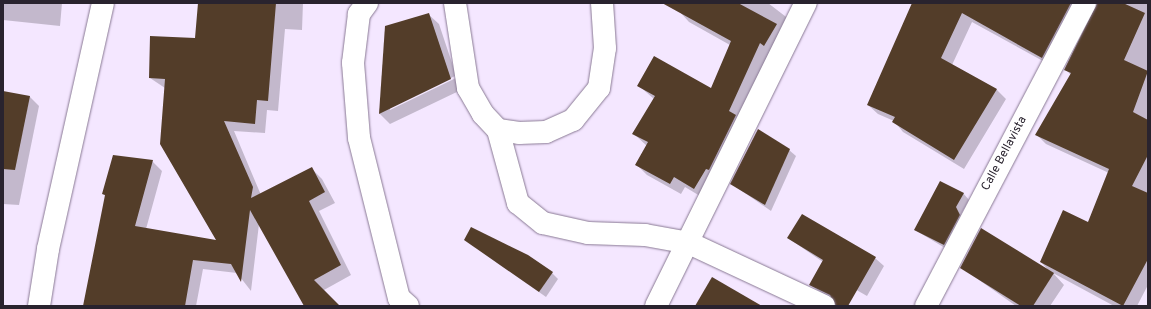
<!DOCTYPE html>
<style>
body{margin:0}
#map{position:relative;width:1151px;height:309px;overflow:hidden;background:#f4e7ff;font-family:Overpass,sans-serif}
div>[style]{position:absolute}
.shadow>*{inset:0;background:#0003}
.building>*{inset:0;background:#533d29}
.roads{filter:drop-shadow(0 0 1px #897994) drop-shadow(0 0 1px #897994)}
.street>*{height:22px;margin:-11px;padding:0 11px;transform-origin:11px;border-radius:11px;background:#fff}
span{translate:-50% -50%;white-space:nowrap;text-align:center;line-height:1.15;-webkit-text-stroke:4px #fff;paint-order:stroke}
.street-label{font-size:12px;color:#29232e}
.frame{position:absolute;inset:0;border:4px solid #29232e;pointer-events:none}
</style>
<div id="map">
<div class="shadow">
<div style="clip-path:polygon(3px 3px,62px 3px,60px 26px,3px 20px)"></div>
<div style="clip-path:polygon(199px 3px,303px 3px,302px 30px,285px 29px,278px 111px,267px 110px,265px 133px,234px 131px,261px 195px,312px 169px,322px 179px,335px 203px,319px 211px,351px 275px,324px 290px,339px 306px,305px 306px,259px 224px,251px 291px,237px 273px,203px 269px,196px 306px,84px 306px,106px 196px,103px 194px,152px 161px,162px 171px,146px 229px,218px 241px,165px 88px,150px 78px,196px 39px)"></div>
<div style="clip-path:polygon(683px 3px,768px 3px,794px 23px,705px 199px,685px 187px,681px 194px,647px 175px,636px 164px,647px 146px,634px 134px,654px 99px,638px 85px,711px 90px,730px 45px,689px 22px,679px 11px)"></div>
<div style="clip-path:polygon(930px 3px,1089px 3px,1052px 66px,972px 22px,952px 65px,997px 90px,1006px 99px,964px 169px,903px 132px,894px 121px,878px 114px,868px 105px)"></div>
<div style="clip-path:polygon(1097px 3px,1148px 3px,1148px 285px,1137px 306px,1114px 306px,1053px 273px,1064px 285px,1050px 306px,1016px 306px,962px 268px,1049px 271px,1041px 262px,1088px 223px,1109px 173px,1046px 144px,1037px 135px,1071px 75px,1065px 69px)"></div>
<div style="clip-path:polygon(evenodd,428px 14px,439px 24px,461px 90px,390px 124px,380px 114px,386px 27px,428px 14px,455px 76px,456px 78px,390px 110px,390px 108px,455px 76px)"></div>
<div style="clip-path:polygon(3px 92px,30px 97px,39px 106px,19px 205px,3px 204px)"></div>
<div style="clip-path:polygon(789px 150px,796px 156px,771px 211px,732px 184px)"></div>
<div style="clip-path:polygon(963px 193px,969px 200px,961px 214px,965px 222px,950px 251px,915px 230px)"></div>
<div style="clip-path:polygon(788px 238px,875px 258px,884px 266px,867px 296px,853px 288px,842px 306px,810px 285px,823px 262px)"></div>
<div style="clip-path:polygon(465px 240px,552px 273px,558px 279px,546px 297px)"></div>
</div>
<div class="building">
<div style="clip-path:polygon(198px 3px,276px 3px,268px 101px,257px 100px,255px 124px,224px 121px,253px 187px,251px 198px,312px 167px,325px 192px,309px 201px,341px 265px,314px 280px,340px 306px,304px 306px,250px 210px,241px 282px,231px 264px,193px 260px,185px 306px,83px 306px,105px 195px,102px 194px,113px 155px,153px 160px,135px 226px,216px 240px,160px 144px,165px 79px,149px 78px,150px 36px,195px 38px)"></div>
<div style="clip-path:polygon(662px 3px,738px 3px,777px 24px,764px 46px,760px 43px,729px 111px,736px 115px,709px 170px,706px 169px,694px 189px,674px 177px,670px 184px,635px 165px,648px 142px,632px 134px,655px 96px,637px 86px,654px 56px,711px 88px,731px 41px)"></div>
<div style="clip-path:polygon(912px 3px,1071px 3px,1042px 58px,962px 13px,941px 58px,997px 89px,954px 160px,892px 122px,895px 117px,867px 105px)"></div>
<div style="clip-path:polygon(1097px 3px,1123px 3px,1145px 13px,1124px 60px,1148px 71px,1133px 112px,1148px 120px,1148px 155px,1132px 186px,1148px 193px,1148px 259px,1123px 306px,1040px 262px,1063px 210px,1088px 222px,1109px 169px,1035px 135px,1071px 73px,1064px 70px)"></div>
<div style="clip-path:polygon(429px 13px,451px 79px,379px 114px,385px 26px)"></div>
<div style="clip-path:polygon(3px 91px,30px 96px,15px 170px,3px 169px)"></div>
<div style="clip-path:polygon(758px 129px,790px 149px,765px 205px,730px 184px)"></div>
<div style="clip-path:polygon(940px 181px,964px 193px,956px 207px,960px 215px,944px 245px,914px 230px)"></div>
<div style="clip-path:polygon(802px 214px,876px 257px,848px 306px,836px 306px,830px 295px,809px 285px,823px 260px,787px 238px)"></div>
<div style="clip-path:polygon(471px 227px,528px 255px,553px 272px,539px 292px,464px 240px)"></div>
<div style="clip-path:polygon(981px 228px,1054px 273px,1033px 306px,1021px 306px,960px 268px)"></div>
<div style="clip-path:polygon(712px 277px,762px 306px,695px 306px)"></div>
</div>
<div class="roads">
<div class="street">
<div style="left:367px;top:3px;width:14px;rotate:126deg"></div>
<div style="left:359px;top:14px;width:49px;rotate:97deg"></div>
<div style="left:353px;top:63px;width:75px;rotate:85.4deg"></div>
<div style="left:359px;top:138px;width:165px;rotate:76deg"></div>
<div style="left:399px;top:298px;width:12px;rotate:42deg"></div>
<div style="left:455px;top:3px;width:86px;rotate:81.3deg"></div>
<div style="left:468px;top:88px;width:30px;rotate:60deg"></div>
<div style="left:483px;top:114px;width:22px;rotate:47deg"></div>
<div style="left:498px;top:130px;width:21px;rotate:8deg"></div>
<div style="left:519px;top:133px;width:27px;rotate:-2deg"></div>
<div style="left:546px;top:132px;width:30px;rotate:-24deg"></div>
<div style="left:573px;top:120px;width:41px;rotate:-50.9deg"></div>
<div style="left:599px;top:88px;width:40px;rotate:-81.5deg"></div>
<div style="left:605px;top:48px;width:45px;rotate:-93.8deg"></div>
<div style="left:498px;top:130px;width:76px;rotate:74.7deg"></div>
<div style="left:518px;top:203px;width:32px;rotate:39deg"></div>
<div style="left:543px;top:223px;width:46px;rotate:12.5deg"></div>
<div style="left:588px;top:233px;width:57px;rotate:2deg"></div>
<div style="left:645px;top:235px;width:45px;rotate:10.3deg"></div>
<div style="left:689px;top:243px;width:149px;rotate:25deg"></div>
<div style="left:39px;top:306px;width:58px;rotate:-81deg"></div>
<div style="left:48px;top:249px;width:252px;rotate:-77.4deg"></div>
<div style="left:656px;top:306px;width:338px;rotate:-63.7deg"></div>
<div style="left:926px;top:306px;width:342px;rotate:-62.3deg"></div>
</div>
</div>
<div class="street-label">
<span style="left:1005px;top:154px;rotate:-62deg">Calle Bellavista</span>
</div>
<div class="frame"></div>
</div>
